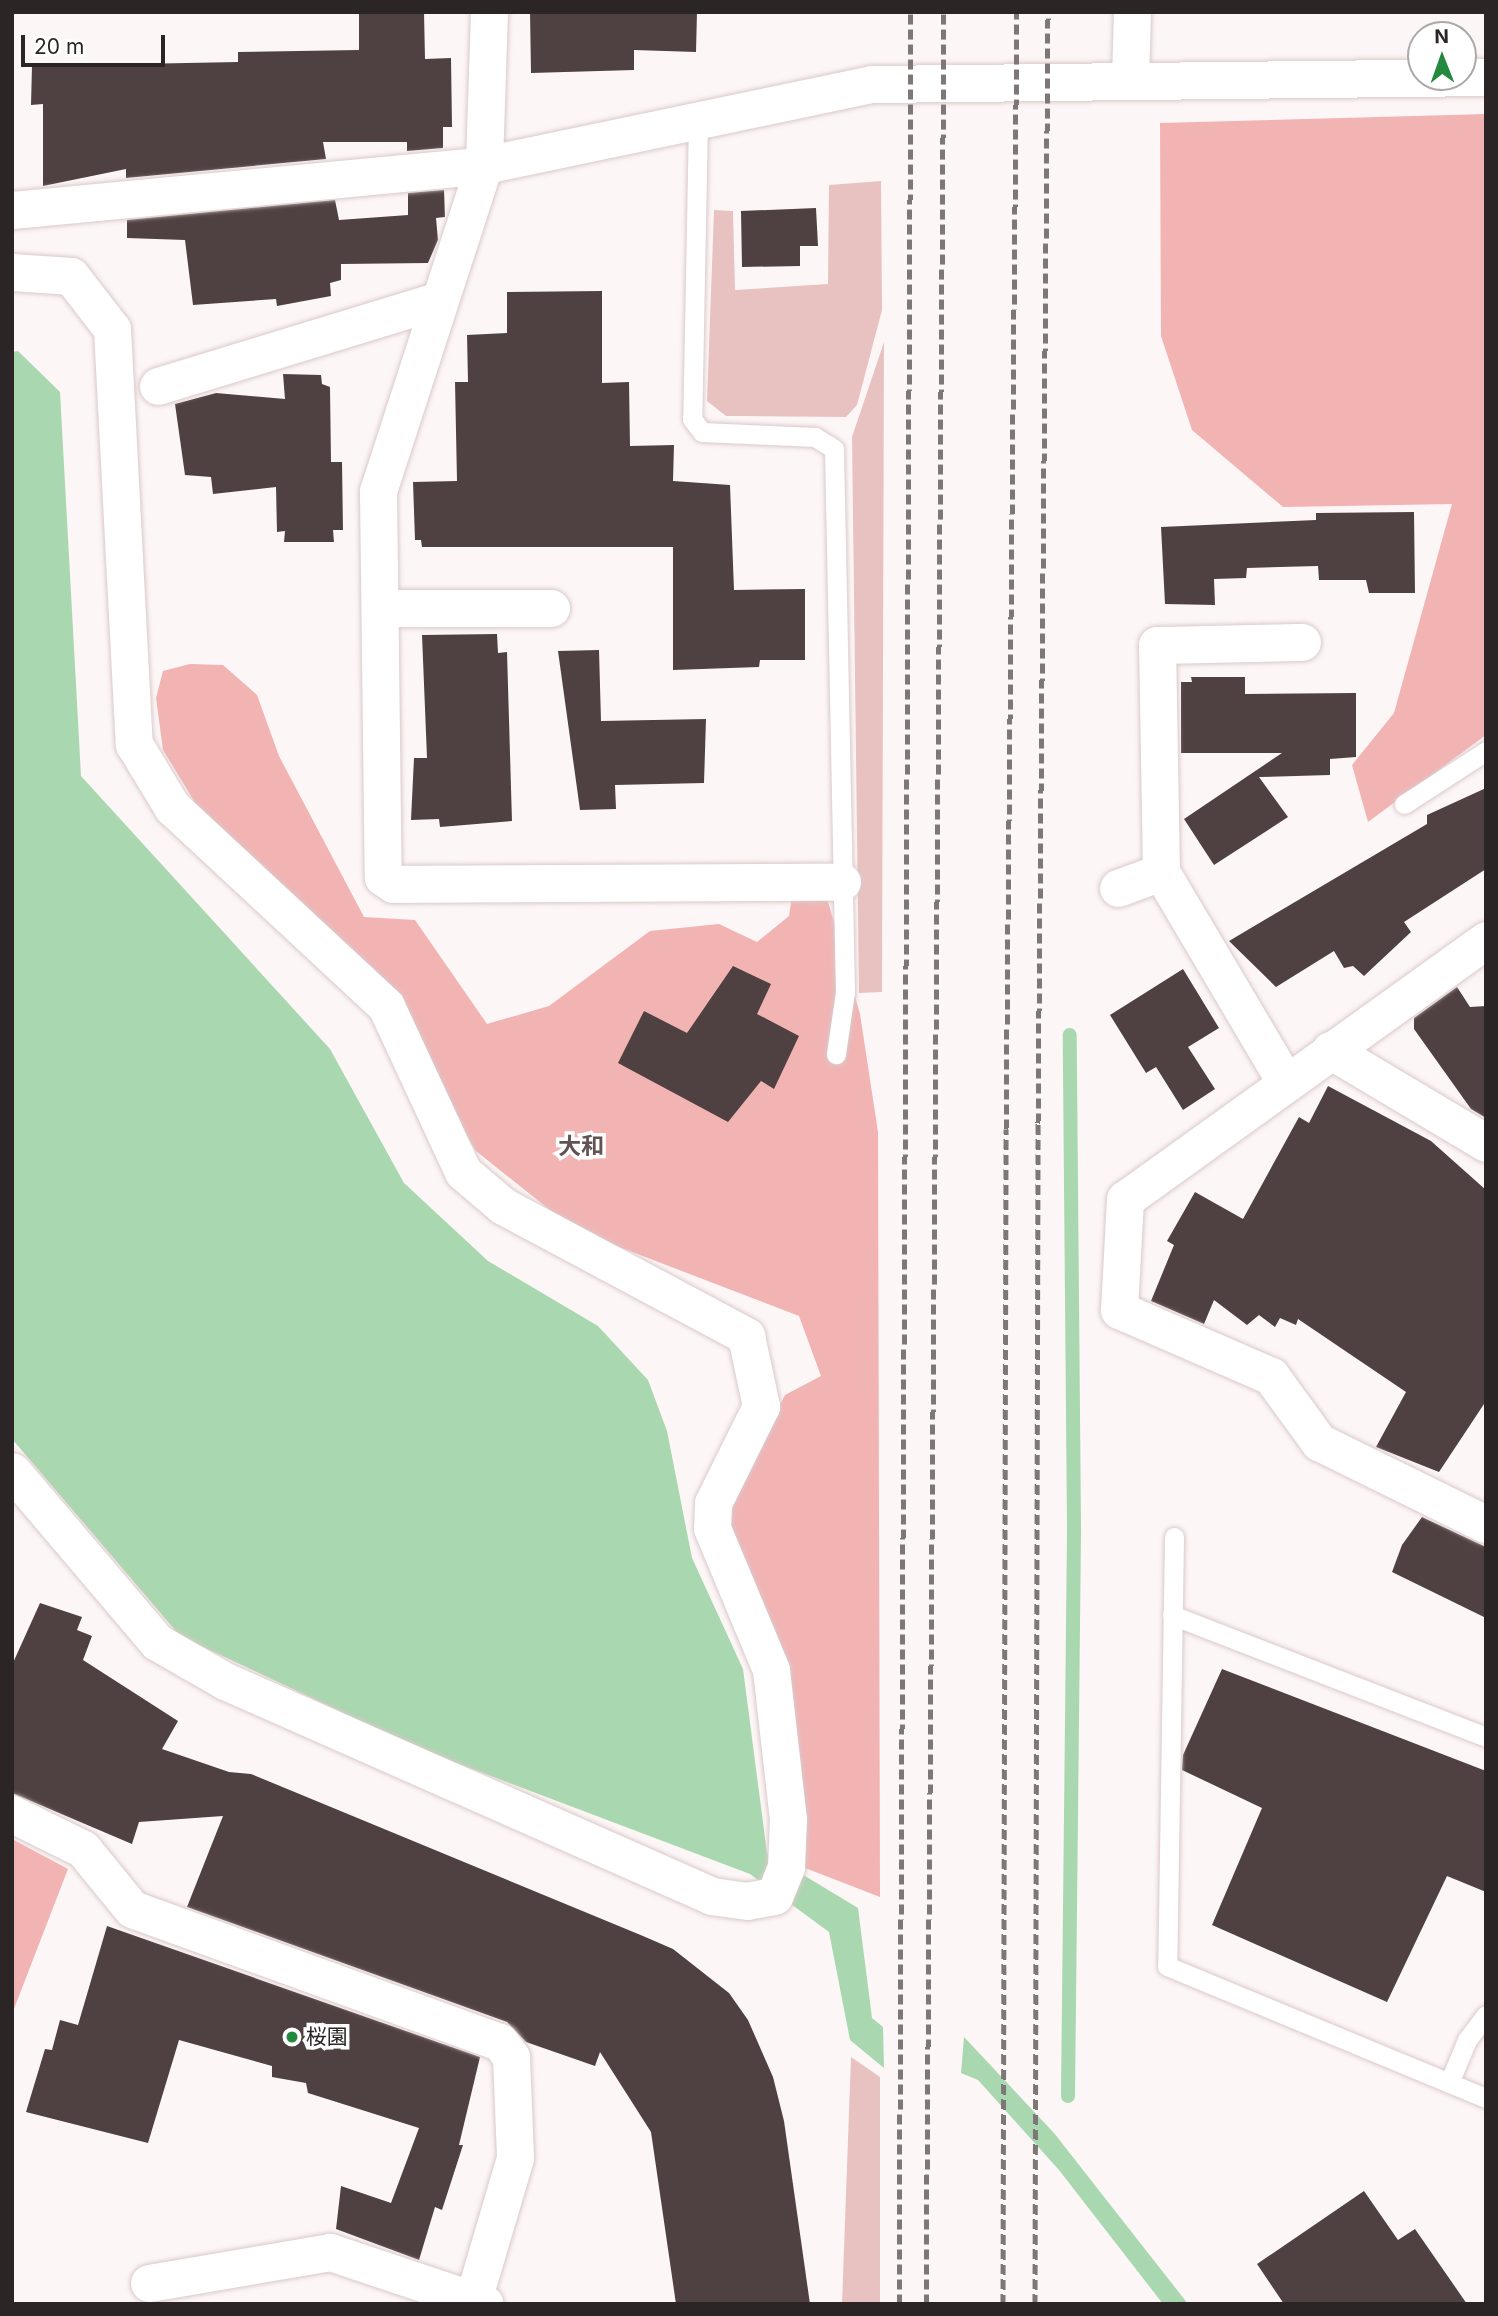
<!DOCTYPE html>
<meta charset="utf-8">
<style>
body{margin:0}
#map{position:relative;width:1498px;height:2316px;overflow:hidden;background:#fdf6f6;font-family:Inter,"Noto Sans JP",sans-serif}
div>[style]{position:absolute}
.green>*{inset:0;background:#e8c2c1}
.forest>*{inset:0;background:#f2b3b3}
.water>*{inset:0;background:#a9d7af}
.stream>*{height:14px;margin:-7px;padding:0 7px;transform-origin:7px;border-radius:7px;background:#a9d7af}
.building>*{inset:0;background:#4f4141}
.roads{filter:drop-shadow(0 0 2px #dac9c9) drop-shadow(0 0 2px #dac9c9)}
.lane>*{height:19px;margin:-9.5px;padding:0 9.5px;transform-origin:9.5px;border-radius:9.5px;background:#fff}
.street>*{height:37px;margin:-18.5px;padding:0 18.5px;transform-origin:18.5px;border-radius:18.5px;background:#fff}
.rail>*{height:5px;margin-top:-2.5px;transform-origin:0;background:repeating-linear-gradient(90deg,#7e7777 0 10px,transparent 0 15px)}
.dots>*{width:19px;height:19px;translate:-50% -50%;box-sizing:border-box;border:4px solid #fff;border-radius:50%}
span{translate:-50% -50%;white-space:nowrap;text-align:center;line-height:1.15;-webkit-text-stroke:7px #fff;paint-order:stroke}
.poi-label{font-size:21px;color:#2b2525}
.left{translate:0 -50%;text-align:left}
.neighbourhood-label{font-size:23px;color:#625353;font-weight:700}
.frame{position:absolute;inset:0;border:14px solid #2b2525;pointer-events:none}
.north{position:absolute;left:1407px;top:21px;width:70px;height:70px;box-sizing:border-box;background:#fff;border:2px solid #aaa8a8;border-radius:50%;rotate:359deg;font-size:19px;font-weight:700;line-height:28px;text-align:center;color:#2b2525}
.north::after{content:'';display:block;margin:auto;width:24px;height:32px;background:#22893f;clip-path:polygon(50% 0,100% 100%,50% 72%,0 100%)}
.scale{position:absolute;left:21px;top:35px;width:144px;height:32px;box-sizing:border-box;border:4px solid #2b2525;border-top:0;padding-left:9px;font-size:21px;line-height:24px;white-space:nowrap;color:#2b2525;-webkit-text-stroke:5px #fff;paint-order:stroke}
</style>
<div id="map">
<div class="green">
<div style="clip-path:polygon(881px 181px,882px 310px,857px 405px,846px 417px,726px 416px,707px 401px,714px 210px,733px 211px,735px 290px,828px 284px,829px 185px)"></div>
<div style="clip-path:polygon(884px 342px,882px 992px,859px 993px,852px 437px)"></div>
<div style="clip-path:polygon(851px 2057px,880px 2077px,880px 2304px,842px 2304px)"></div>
</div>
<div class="forest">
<div style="clip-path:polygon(1486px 114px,1486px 735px,1368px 822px,1352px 765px,1394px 713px,1452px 504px,1283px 507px,1192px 430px,1161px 336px,1160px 123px)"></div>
<div style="clip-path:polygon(190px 664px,223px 665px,257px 695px,279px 756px,364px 917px,415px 920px,487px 1024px,549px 1006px,650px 931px,719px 924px,757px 942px,789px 916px,792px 897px,827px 898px,860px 1014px,878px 1132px,880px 1897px,800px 1866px,725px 1529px,725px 1509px,785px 1395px,821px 1376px,799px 1316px,575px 1230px,476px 1151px,424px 1064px,205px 819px,163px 750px,156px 698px,163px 671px)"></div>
<div style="clip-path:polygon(12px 1839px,68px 1869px,12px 2014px)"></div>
</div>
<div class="water">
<div style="clip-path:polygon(18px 351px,60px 392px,81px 776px,330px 1049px,404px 1183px,488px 1261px,598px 1326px,648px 1380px,667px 1431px,692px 1558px,743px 1669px,767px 1853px,858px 1908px,872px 2018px,883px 2027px,884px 2068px,850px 2040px,829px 1932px,750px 1874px,422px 1750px,180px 1636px,12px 1439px,12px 352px)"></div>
<div style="clip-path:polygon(964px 2037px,1054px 2133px,1188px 2304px,1163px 2304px,1059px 2170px,978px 2080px,961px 2073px)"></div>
</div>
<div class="stream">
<div style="left:1068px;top:2096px;width:568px;rotate:-89.39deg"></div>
<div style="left:1074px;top:1528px;width:493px;rotate:-90.5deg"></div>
</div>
<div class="building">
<div style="clip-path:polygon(359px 12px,424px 12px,425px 59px,451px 58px,452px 127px,443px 127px,443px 148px,407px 151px,407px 142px,323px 142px,326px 159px,126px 178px,126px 169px,43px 186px,43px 104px,31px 105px,32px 66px,238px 62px,238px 52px,359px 50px)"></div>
<div style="clip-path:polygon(530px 12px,697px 12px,696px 52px,634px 50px,634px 70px,531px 73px)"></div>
<div style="clip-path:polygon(444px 190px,445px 217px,436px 218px,438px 240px,428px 263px,341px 264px,341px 280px,330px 283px,331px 296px,277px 306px,276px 299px,193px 305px,185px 240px,127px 238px,127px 220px,335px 200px,339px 220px,408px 215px,408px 193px)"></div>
<div style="clip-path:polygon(816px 208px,818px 246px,800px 246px,800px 266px,742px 267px,741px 211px)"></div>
<div style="clip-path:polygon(602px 291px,602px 383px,629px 382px,630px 446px,674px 445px,673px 481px,730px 485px,734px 590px,805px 589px,805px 660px,760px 660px,759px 667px,673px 670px,673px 547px,422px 547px,421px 540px,415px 540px,413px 482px,457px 481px,455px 382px,468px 382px,467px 335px,507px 333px,507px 292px)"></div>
<div style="clip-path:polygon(283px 374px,321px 375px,322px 384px,330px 387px,331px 462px,342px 462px,343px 530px,333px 530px,334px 542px,284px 542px,285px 531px,277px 532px,276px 487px,213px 494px,211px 477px,185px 475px,175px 404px,216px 393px,285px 399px)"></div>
<div style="clip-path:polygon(1414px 512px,1415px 593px,1369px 593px,1366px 580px,1319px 580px,1318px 566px,1247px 568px,1246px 578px,1214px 579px,1215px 605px,1165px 604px,1161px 527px,1316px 520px,1316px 513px)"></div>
<div style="clip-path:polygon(497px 634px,498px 653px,507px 652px,512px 821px,440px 827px,439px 819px,411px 820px,414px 758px,427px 758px,422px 635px)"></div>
<div style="clip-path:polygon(599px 650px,601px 721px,706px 719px,704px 783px,615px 785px,616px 809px,580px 810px,558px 651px)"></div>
<div style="clip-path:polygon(1191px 677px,1245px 677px,1245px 694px,1356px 693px,1356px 757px,1330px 759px,1330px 775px,1259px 777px,1288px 817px,1214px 865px,1184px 819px,1282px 753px,1181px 753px,1181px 682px,1192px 682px)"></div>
<div style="clip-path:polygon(1486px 788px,1486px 869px,1404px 922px,1411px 932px,1364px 976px,1353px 966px,1344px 968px,1334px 951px,1276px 987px,1229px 941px,1427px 824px,1427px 815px)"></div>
<div style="clip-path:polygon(733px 966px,771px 984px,757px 1014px,799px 1036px,774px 1089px,761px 1081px,728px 1122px,618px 1063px,644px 1011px,687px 1033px)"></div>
<div style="clip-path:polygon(1183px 969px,1219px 1028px,1188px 1047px,1215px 1089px,1183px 1110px,1156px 1067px,1146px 1073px,1110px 1015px)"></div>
<div style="clip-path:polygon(1457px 987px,1470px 1007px,1486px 1006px,1486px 1118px,1471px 1109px,1414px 1029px,1414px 1018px)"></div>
<div style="clip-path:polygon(1328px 1086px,1431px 1141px,1486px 1190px,1486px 1401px,1439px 1472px,1376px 1447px,1406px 1392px,1298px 1319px,1296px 1325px,1280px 1318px,1275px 1327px,1259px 1315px,1247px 1325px,1214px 1300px,1204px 1324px,1151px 1301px,1174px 1245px,1167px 1241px,1195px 1192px,1243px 1219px,1299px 1117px,1309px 1123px)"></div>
<div style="clip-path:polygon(1422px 1517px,1486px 1547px,1486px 1618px,1392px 1572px,1402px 1545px)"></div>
<div style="clip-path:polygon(40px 1603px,82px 1617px,77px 1630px,92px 1636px,83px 1660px,178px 1721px,162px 1749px,229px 1772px,251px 1774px,643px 1936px,673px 1949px,729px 1993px,748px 2020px,773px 2077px,784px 2121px,810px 2304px,676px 2304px,651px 2132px,600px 2052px,595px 2066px,526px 2042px,507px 2022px,187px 1907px,223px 1816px,139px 1822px,132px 1844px,12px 1793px,12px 1665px)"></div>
<div style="clip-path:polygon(1222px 1669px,1486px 1771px,1486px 1892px,1447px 1876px,1387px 2002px,1212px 1925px,1262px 1808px,1182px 1770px,1183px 1755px)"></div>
<div style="clip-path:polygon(107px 1926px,480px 2057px,459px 2145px,463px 2145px,442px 2210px,435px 2207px,419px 2260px,336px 2229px,341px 2186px,391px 2203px,419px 2128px,308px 2093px,306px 2083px,272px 2077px,272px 2066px,179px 2040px,148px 2143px,26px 2112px,45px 2049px,52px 2050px,60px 2020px,78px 2025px)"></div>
<div style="clip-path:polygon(1364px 2191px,1398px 2240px,1415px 2229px,1467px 2304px,1284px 2304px,1257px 2264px)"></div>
</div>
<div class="roads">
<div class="lane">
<div style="left:698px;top:120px;width:299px;rotate:91.1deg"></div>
<div style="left:692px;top:419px;width:16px;rotate:52deg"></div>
<div style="left:702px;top:432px;width:113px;rotate:2.5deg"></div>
<div style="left:815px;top:437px;width:22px;rotate:32deg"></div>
<div style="left:834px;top:449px;width:543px;rotate:88.84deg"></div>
<div style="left:845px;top:992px;width:63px;rotate:98.3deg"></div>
<div style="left:1404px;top:804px;width:98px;rotate:-32.9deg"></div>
<div style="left:1174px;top:1537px;width:429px;rotate:90.9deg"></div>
<div style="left:1167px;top:1966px;width:345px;rotate:22.5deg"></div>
<div style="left:1172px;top:1615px;width:337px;rotate:21.2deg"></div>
<div style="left:1449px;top:2083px;width:47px;rotate:-67.3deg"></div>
<div style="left:1467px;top:2040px;width:31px;rotate:-53deg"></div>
</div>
<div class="street">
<div style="left:489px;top:12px;width:153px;rotate:91.9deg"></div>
<div style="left:484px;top:165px;width:343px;rotate:108deg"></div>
<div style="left:378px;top:491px;width:386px;rotate:89.3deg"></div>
<div style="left:383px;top:877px;width:12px;rotate:35deg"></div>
<div style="left:393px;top:884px;width:449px;rotate:-0.3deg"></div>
<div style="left:1130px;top:79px;width:67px;rotate:-88.3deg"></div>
<div style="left:12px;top:210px;width:474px;rotate:-5.4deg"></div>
<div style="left:484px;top:165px;width:396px;rotate:-11.8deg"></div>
<div style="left:872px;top:84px;width:614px;rotate:-0.65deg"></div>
<div style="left:12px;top:272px;width:59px;rotate:3.9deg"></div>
<div style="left:71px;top:276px;width:67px;rotate:52.3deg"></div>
<div style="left:112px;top:329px;width:416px;rotate:87deg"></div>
<div style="left:134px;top:744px;width:74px;rotate:58.9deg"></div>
<div style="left:172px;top:807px;width:292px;rotate:42.9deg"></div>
<div style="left:386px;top:1006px;width:183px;rotate:65.1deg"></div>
<div style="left:463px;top:1172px;width:52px;rotate:40.4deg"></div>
<div style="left:503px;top:1206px;width:276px;rotate:28.1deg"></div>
<div style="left:746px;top:1336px;width:72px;rotate:77.9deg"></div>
<div style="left:761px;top:1406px;width:108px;rotate:116.3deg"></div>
<div style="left:713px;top:1503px;width:25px;rotate:92deg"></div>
<div style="left:712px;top:1528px;width:154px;rotate:67.4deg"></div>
<div style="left:771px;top:1670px;width:150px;rotate:83.5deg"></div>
<div style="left:788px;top:1819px;width:48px;rotate:92.4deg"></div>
<div style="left:786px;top:1867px;width:31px;rotate:112deg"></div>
<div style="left:774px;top:1896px;width:27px;rotate:170deg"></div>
<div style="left:747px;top:1901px;width:35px;rotate:-172deg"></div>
<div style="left:712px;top:1896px;width:532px;rotate:-156.18deg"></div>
<div style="left:225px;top:1681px;width:78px;rotate:-150.2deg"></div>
<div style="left:157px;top:1642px;width:224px;rotate:-130.3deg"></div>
<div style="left:158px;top:386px;width:294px;rotate:-17deg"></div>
<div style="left:380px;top:608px;width:171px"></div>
<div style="left:1118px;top:888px;width:46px;rotate:-20.4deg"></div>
<div style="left:1486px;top:940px;width:444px;rotate:144.3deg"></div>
<div style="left:1125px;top:1199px;width:111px;rotate:93.1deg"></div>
<div style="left:1119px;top:1310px;width:166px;rotate:23.5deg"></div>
<div style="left:1271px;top:1376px;width:82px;rotate:54deg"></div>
<div style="left:1319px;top:1442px;width:186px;rotate:26.2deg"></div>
<div style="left:1330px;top:1050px;width:182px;rotate:30.8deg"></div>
<div style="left:1286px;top:1083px;width:245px;rotate:-120.6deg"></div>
<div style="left:1161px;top:872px;width:227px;rotate:-91deg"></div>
<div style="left:1157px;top:645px;width:145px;rotate:-1.2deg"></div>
<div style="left:12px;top:1814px;width:79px;rotate:26.2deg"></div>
<div style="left:83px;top:1849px;width:77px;rotate:50.8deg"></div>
<div style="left:132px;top:1909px;width:391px;rotate:19.9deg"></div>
<div style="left:500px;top:2042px;width:19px;rotate:54deg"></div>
<div style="left:511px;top:2057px;width:101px;rotate:87.7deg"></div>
<div style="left:515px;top:2158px;width:148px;rotate:106.5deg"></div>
<div style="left:149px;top:2283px;width:184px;rotate:-9.7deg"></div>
<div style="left:330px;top:2252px;width:163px;rotate:18.5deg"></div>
</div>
</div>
<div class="rail">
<div style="left:899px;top:2304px;width:2292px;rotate:-89.7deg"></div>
<div style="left:926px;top:2304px;width:2292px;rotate:-89.55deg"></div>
<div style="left:1003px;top:2304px;width:1175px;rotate:-89.85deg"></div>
<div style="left:1006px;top:1129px;width:1117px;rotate:-89.44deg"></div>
<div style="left:1035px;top:2304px;width:1181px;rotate:-89.85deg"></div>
<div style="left:1038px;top:1123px;width:1111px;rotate:-89.48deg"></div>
</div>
<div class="dots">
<div style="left:292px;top:2037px;background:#22893f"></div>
</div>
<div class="poi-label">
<span class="left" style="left:306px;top:2037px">桜園</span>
</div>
<div class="neighbourhood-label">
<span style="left:581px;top:1146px">大和</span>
</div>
<div class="frame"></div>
<div class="north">N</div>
<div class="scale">20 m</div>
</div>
